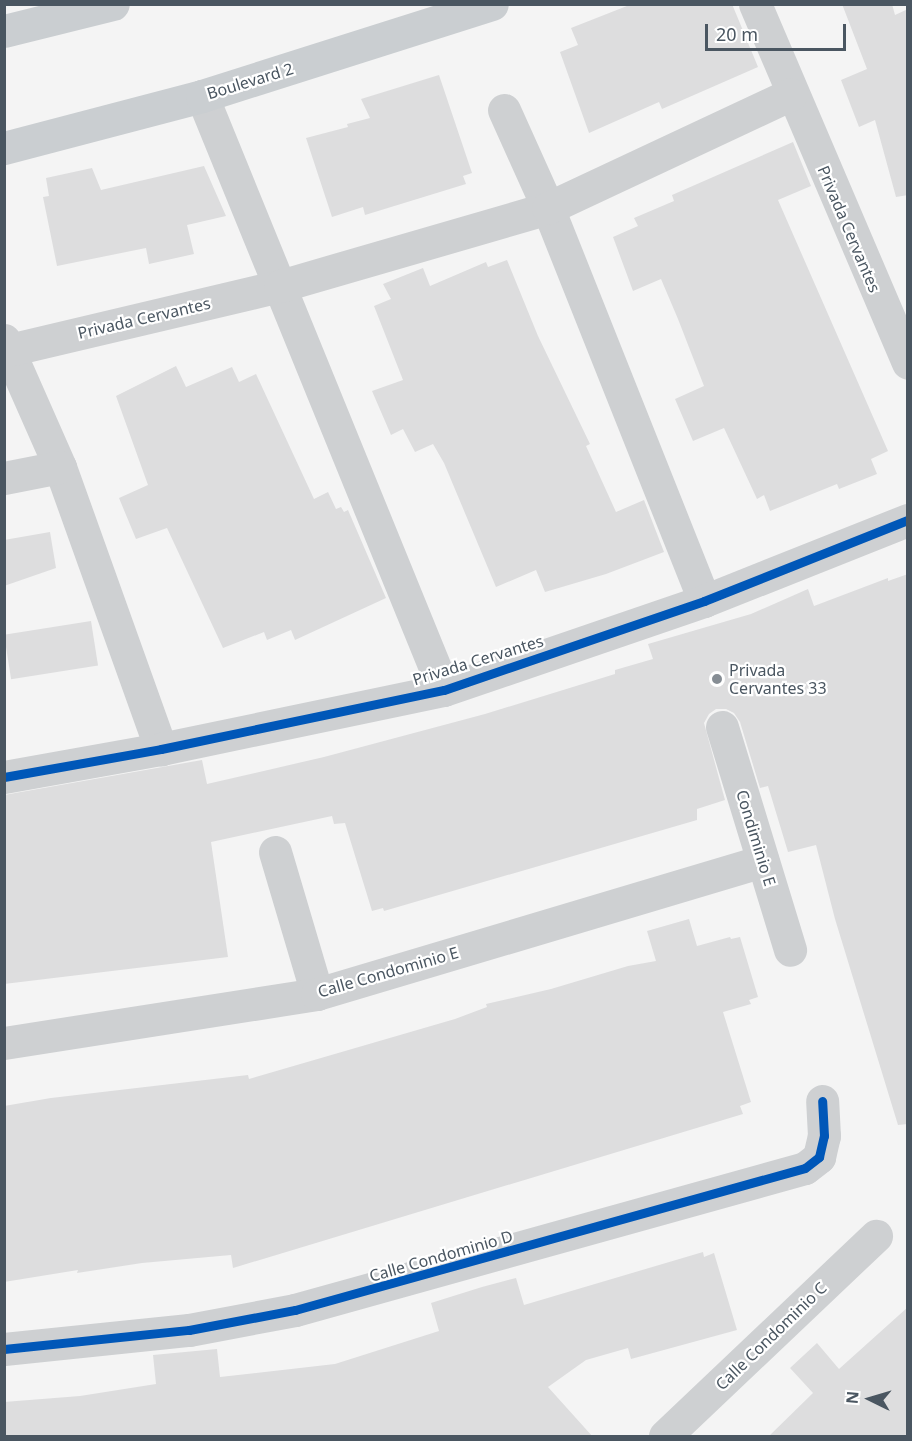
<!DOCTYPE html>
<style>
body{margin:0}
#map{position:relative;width:912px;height:1441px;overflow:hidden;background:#f4f4f4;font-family:"Noto Sans",sans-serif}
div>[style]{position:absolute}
.building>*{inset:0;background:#ddddde;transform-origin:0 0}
.minor>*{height:33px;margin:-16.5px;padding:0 16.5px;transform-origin:16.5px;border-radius:16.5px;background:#ced0d2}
.major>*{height:33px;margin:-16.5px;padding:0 16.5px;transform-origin:16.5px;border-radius:16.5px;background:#caced1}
.cycleway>*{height:9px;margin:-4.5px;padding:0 4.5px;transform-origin:4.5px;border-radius:4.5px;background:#0057b8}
.dots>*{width:16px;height:16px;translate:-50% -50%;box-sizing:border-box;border:3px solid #fff;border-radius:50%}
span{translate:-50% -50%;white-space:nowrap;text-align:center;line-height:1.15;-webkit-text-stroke:4.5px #fff;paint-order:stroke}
.street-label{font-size:16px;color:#4a5661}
.poi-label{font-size:16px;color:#4a5661}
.left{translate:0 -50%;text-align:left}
.frame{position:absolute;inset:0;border:6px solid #4a5661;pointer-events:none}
.north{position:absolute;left:840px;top:1369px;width:60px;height:60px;-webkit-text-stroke:4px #fff;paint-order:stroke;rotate:275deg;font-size:16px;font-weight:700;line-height:24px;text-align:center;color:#4a5661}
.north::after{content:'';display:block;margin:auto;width:21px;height:27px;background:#4a5661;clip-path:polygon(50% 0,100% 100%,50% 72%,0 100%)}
.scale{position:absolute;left:705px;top:24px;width:141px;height:27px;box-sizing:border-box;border:3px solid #4a5661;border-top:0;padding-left:8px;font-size:18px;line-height:21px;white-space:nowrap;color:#4a5661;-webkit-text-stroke:4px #fff;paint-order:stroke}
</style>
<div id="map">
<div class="building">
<div style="clip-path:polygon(632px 4px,732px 4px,758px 67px,662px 109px,659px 102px,589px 133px,560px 52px,578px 45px,571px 28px)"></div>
<div style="clip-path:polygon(842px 4px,892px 4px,895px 15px,908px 9px,908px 195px,896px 197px,875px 120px,859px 127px,841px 80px,867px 69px)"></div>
<div style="clip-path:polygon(439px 75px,472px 173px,463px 176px,466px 184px,365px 215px,363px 207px,332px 217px,306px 138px,348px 127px,347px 124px,370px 118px,361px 99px)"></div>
<div style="clip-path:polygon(793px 142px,811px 186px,778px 200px,888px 451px,871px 459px,877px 474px,839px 489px,837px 484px,770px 511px,764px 495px,757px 499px,724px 428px,693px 441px,675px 399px,704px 386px,678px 319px,661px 279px,633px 291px,613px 237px,638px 226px,634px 218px,674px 201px,672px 195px)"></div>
<div style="clip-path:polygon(204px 166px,226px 216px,187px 225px,194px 254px,149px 264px,146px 248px,57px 266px,43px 197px,49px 196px,46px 178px,92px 168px,101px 190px)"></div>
<div style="clip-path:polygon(507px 260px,538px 336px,590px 444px,586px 446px,616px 512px,644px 500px,664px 552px,606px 574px,545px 592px,536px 570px,496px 587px,444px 463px,433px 444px,415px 452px,403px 429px,391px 435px,372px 391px,403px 380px,374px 306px,391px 299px,383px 284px,423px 268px,430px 286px,486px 262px,488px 267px)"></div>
<div style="clip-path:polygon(176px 366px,186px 387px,232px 367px,239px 382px,256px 374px,314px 499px,328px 492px,336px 509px,341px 507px,344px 512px,348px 510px,386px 598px,295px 640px,291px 630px,267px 640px,264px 632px,223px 648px,167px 528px,136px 539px,119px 498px,148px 485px,116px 396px)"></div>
<div style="clip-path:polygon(50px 532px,56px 568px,4px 586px,4px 540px)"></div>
<div style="clip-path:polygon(908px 574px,908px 1124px,898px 1125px,835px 919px,816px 845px,788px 852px,768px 786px,760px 788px,740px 722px,734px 713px,726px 709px,716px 709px,709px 714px,704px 723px,725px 800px,697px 809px,697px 820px,384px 911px,383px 908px,372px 911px,345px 823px,334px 824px,332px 816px,211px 842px,228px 957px,4px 984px,4px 795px,202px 760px,207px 784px,324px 757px,485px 714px,615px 674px,615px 670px,653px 659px,648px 644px,751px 614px,808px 589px,814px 606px,888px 578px,888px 581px)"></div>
<div style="left:91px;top:621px;width:45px;height:88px;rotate:81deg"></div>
<div style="clip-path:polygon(689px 919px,697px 946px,730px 937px,731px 939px,740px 937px,758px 997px,749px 1000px,751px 1004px,723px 1012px,751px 1102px,740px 1106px,743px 1114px,233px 1268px,231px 1255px,142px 1263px,77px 1273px,78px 1270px,4px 1282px,4px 1106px,51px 1098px,248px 1075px,249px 1079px,455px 1019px,487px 1007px,486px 1004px,551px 989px,628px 966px,656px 961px,647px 931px)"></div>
<div style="clip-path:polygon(703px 1252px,704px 1257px,714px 1253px,737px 1330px,631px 1359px,628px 1348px,586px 1360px,548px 1387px,593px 1437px,4px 1437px,4px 1402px,80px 1396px,156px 1384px,153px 1355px,217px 1349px,220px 1377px,335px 1364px,439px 1331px,431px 1303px,482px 1287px,516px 1278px,524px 1305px)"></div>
<div style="clip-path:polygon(908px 1307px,908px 1437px,768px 1437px,813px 1393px,790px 1368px,817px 1343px,839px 1369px)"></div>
</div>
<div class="minor">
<div style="left:755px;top:4px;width:390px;rotate:66.9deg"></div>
<div style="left:202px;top:96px;width:641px;rotate:67.83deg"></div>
<div style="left:504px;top:110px;width:107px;rotate:65.8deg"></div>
<div style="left:548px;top:208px;width:423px;rotate:68.3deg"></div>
<div style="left:4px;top:340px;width:139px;rotate:66.2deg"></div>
<div style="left:60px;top:467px;width:300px;rotate:70.3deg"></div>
<div style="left:9px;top:350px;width:278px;rotate:-13.3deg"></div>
<div style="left:280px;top:286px;width:279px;rotate:-16.2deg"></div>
<div style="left:548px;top:208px;width:268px;rotate:-25.1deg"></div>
<div style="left:4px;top:478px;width:57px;rotate:-11.1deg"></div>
<div style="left:722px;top:727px;width:233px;rotate:73deg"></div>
<div style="left:4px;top:777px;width:159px;rotate:-10.1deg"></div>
<div style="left:161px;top:749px;width:289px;rotate:-11.8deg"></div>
<div style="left:444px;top:690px;width:275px;rotate:-18.9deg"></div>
<div style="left:704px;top:601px;width:219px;rotate:-21.7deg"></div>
<div style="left:275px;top:852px;width:148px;rotate:73.5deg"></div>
<div style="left:4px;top:1043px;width:317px;rotate:-8.9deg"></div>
<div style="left:317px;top:994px;width:465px;rotate:-16.6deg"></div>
<div style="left:4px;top:1349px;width:186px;rotate:-5.9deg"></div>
<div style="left:189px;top:1330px;width:108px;rotate:-10.7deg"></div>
<div style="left:295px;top:1310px;width:529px;rotate:-15.56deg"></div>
<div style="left:805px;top:1168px;width:18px;rotate:-38deg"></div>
<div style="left:819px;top:1157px;width:22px;rotate:-77deg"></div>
<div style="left:824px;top:1136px;width:35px;rotate:-93deg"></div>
<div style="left:665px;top:1436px;width:291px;rotate:-43.5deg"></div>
</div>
<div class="major">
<div style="left:4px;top:31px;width:112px;rotate:-13.9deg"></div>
<div style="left:4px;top:148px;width:205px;rotate:-14.7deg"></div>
<div style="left:202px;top:96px;width:304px;rotate:-17.6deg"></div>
</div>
<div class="cycleway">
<div style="left:4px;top:777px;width:159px;rotate:-10.1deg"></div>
<div style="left:161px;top:749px;width:289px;rotate:-11.8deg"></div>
<div style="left:444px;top:690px;width:275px;rotate:-18.9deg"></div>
<div style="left:704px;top:601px;width:219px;rotate:-21.7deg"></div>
<div style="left:4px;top:1349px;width:186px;rotate:-5.9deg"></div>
<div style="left:189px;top:1330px;width:108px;rotate:-10.7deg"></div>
<div style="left:295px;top:1310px;width:529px;rotate:-15.56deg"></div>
<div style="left:805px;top:1168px;width:18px;rotate:-38deg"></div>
<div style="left:819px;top:1157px;width:22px;rotate:-77deg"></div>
<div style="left:824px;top:1136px;width:35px;rotate:-93deg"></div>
</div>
<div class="dots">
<div style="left:717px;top:679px;background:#868d94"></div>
</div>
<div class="street-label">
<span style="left:250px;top:81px;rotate:-17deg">Boulevard 2</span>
<span style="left:849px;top:229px;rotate:67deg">Privada Cervantes</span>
<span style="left:144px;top:318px;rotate:-13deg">Privada Cervantes</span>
<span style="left:478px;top:660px;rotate:-17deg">Privada Cervantes</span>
<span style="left:756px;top:838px;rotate:73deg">Condiminio E</span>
<span style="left:388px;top:972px;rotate:-16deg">Calle Condominio E</span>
<span style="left:441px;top:1256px;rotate:-16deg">Calle Condominio D</span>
<span style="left:771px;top:1336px;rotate:-44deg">Calle Condominio C</span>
</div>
<div class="poi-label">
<span class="left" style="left:729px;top:679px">Privada<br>Cervantes 33</span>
</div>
<div class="frame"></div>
<div class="north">N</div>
<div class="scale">20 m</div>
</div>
